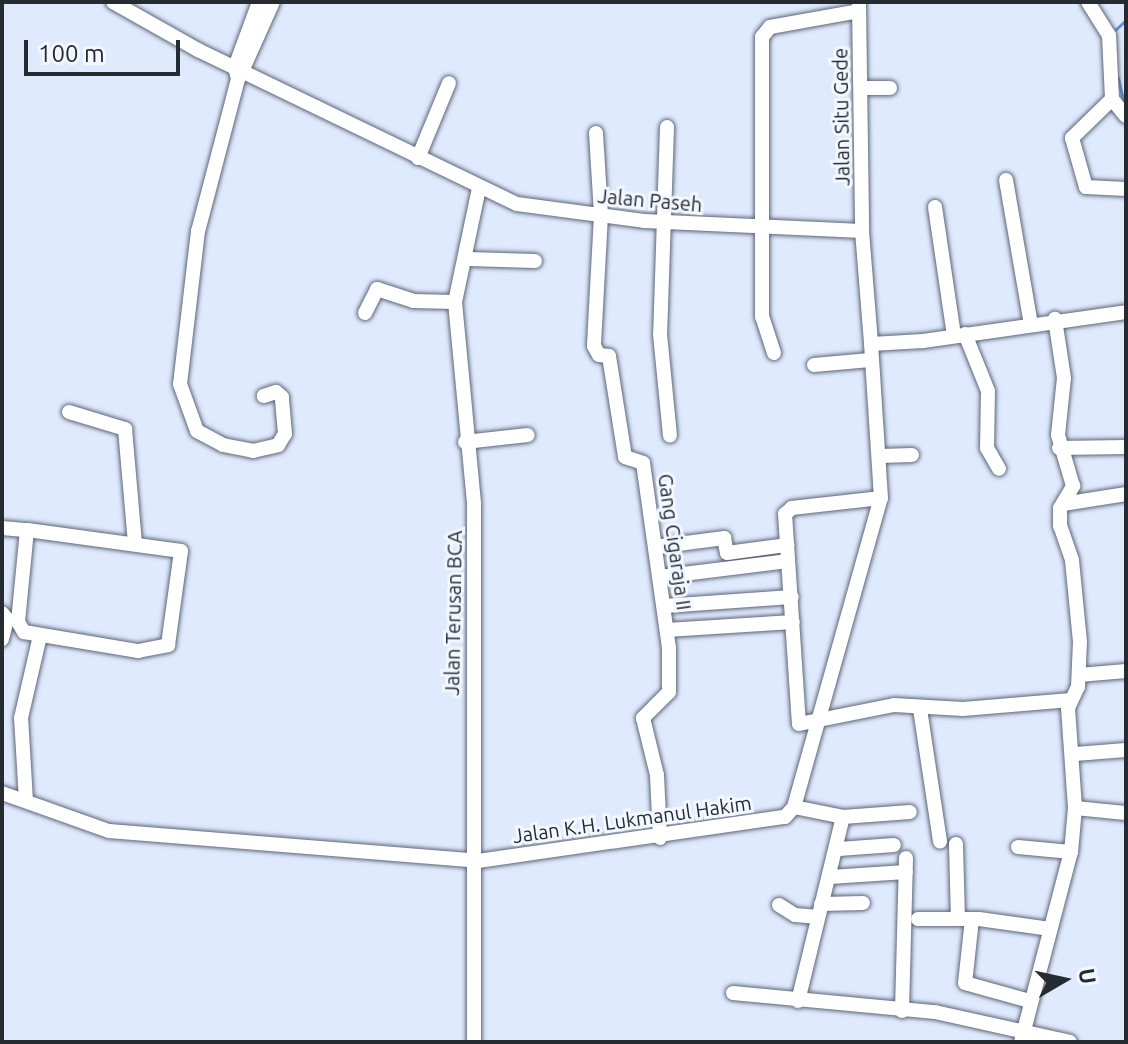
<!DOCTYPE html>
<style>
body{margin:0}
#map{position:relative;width:1128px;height:1044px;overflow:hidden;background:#dfeafe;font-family:Ubuntu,sans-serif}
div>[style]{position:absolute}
.stream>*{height:3px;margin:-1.5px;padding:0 1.5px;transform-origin:1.5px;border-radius:1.5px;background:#688dda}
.roads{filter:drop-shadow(0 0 2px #5d6677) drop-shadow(0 0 2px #5d6677)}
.minor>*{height:14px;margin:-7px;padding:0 7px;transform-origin:7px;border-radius:7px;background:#fff}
span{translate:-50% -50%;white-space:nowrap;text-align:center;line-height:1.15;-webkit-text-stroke:6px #f3f7ff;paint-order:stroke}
.street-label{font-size:20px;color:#262a31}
.frame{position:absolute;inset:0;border:4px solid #262a31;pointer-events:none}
.north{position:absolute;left:1024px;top:940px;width:80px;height:80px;-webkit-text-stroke:6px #f3f7ff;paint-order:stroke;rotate:81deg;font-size:22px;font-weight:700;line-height:32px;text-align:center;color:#262a31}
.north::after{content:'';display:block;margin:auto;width:28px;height:36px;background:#262a31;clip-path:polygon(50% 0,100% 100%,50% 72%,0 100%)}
.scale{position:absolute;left:24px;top:40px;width:156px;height:36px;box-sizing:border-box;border:4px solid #262a31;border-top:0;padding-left:10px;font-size:24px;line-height:28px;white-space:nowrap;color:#262a31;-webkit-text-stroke:6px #f3f7ff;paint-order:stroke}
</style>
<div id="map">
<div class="stream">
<div style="left:1114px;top:31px;width:16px;rotate:-43deg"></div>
<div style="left:1118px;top:78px;width:28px;rotate:77deg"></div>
</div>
<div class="roads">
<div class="minor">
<div style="left:113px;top:2px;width:98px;rotate:29.5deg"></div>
<div style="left:198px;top:50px;width:354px;rotate:25.8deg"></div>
<div style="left:517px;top:204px;width:128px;rotate:7.6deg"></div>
<div style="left:644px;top:221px;width:218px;rotate:2.6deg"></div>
<div style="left:862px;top:231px;width:113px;rotate:85.4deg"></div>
<div style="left:871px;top:344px;width:52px;rotate:-3.3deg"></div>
<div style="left:923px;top:341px;width:205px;rotate:-8.1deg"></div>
<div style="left:259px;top:2px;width:69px;rotate:110.3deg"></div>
<div style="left:235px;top:67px;width:12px;rotate:76deg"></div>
<div style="left:238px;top:79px;width:157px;rotate:104.7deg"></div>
<div style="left:198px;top:231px;width:154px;rotate:96.7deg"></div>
<div style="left:180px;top:384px;width:50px;rotate:70.1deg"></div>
<div style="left:197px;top:431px;width:30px;rotate:28deg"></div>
<div style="left:223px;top:445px;width:31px;rotate:11deg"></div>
<div style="left:253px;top:451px;width:26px;rotate:-13deg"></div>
<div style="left:278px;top:445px;width:13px;rotate:-58deg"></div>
<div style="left:285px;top:434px;width:37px;rotate:-95deg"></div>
<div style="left:282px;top:397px;width:8px;rotate:-140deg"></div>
<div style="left:276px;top:392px;width:13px;rotate:162deg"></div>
<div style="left:1088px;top:2px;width:39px;rotate:58deg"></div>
<div style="left:1109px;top:35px;width:64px;rotate:87.3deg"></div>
<div style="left:1112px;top:99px;width:22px;rotate:51deg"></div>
<div style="left:859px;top:4px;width:227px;rotate:89.2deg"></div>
<div style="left:239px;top:78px;width:83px;rotate:-65.9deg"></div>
<div style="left:863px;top:88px;width:27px"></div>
<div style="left:1112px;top:99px;width:56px;rotate:135.7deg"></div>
<div style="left:1072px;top:138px;width:51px;rotate:74.1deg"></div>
<div style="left:1086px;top:187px;width:40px;rotate:2.9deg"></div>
<div style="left:667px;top:127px;width:207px;rotate:91.9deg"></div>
<div style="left:660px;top:334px;width:102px;rotate:84.4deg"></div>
<div style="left:596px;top:133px;width:82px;rotate:86.5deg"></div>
<div style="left:601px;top:215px;width:131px;rotate:93.1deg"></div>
<div style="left:594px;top:346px;width:10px;rotate:61deg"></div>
<div style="left:599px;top:355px;width:10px;rotate:6deg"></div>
<div style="left:609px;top:356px;width:102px;rotate:81deg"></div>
<div style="left:625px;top:457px;width:19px;rotate:18deg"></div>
<div style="left:643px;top:463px;width:187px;rotate:82deg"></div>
<div style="left:669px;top:648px;width:44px;rotate:90deg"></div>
<div style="left:669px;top:692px;width:37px;rotate:135deg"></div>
<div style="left:643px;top:718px;width:59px;rotate:76.2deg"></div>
<div style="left:657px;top:775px;width:63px;rotate:87.3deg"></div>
<div style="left:418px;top:158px;width:81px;rotate:-67.5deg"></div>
<div style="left:1006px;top:180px;width:146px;rotate:80.2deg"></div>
<div style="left:935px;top:207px;width:130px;rotate:81.6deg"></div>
<div style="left:467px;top:259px;width:68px;rotate:1.7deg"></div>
<div style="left:365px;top:313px;width:27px;rotate:-63deg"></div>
<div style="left:377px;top:289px;width:38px;rotate:18deg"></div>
<div style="left:413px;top:301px;width:42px;rotate:1.4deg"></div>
<div style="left:965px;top:334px;width:61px;rotate:68deg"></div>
<div style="left:988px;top:391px;width:57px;rotate:91deg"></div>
<div style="left:987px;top:448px;width:24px;rotate:60deg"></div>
<div style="left:774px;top:353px;width:38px;rotate:-108deg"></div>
<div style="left:762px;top:317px;width:280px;rotate:-90deg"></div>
<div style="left:762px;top:37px;width:13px;rotate:-51deg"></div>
<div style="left:770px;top:27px;width:90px;rotate:-10.2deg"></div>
<div style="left:814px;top:365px;width:56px;rotate:-5.1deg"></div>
<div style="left:69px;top:412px;width:59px;rotate:16.9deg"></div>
<div style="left:125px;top:429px;width:114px;rotate:85deg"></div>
<div style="left:465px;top:442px;width:63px;rotate:-6.3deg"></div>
<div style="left:1059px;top:448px;width:67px;rotate:-0.9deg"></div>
<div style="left:880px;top:456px;width:32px;rotate:-2deg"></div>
<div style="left:881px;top:498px;width:90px;rotate:173.6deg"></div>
<div style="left:792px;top:508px;width:9px;rotate:139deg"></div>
<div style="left:785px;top:514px;width:210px;rotate:86.2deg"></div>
<div style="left:799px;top:724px;width:97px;rotate:-11.3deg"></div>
<div style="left:894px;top:705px;width:69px;rotate:3.3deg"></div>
<div style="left:963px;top:709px;width:108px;rotate:-4.8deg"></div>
<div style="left:1063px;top:504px;width:64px;rotate:-9deg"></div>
<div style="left:2px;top:528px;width:25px;rotate:5deg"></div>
<div style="left:27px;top:530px;width:92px;rotate:95.6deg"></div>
<div style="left:18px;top:622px;width:12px;rotate:59deg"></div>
<div style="left:24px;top:632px;width:116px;rotate:9.5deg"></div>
<div style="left:138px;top:651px;width:31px;rotate:-11deg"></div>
<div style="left:168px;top:645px;width:95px;rotate:-82.1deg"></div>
<div style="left:181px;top:551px;width:155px;rotate:-172.2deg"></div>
<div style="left:655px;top:547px;width:70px;rotate:-7.4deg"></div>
<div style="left:724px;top:538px;width:15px;rotate:79deg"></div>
<div style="left:727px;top:553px;width:61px;rotate:-7.6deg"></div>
<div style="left:659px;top:577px;width:130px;rotate:-7.1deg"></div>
<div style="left:664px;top:606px;width:128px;rotate:-4deg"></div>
<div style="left:2px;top:613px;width:8px;rotate:50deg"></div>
<div style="left:7px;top:619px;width:21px;rotate:104deg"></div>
<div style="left:667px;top:630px;width:126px;rotate:-3.6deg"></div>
<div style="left:1079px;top:675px;width:47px;rotate:-4.9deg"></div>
<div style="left:920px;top:709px;width:134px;rotate:81.4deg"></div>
<div style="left:1075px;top:754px;width:51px;rotate:-4.5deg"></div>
<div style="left:2px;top:793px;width:114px;rotate:19.6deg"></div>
<div style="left:109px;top:831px;width:370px;rotate:4.6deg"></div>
<div style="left:478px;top:861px;width:310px;rotate:-8.2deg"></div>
<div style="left:785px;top:817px;width:13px;rotate:-48deg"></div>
<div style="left:794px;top:807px;width:321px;rotate:-74.3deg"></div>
<div style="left:881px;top:498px;width:154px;rotate:-93.7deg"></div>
<div style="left:26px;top:801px;width:83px;rotate:-93.4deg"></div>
<div style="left:21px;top:718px;width:84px;rotate:-77deg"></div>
<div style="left:794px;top:807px;width:50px;rotate:11.5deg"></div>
<div style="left:843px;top:817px;width:67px;rotate:-4.3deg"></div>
<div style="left:1075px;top:808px;width:51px;rotate:5.6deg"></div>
<div style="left:956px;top:844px;width:74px;rotate:88.5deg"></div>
<div style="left:1018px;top:847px;width:53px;rotate:5.4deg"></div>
<div style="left:839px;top:849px;width:55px;rotate:-4.2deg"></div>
<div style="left:830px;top:877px;width:76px;rotate:-3.8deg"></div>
<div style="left:821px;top:904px;width:42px;rotate:-1.4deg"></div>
<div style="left:779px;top:905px;width:19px;rotate:32deg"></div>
<div style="left:795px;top:915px;width:21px;rotate:5deg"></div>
<div style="left:918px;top:919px;width:61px"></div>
<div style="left:979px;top:919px;width:72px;rotate:8deg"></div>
<div style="left:972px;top:919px;width:64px;rotate:96.2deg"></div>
<div style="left:965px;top:983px;width:67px;rotate:15.5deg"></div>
<div style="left:733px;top:993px;width:203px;rotate:5.4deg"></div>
<div style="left:935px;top:1012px;width:138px;rotate:12.5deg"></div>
<div style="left:798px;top:1001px;width:189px;rotate:-76.3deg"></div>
<div style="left:902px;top:1011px;width:153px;rotate:-88.5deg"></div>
<div style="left:474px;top:1042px;width:539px;rotate:-90deg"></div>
<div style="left:474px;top:503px;width:202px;rotate:-95.4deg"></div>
<div style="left:455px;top:302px;width:116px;rotate:-78.1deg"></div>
<div style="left:1021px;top:1042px;width:196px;rotate:-75.3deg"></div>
<div style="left:1071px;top:852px;width:44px;rotate:-84.8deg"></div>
<div style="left:1075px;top:808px;width:100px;rotate:-94deg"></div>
<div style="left:1068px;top:708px;width:23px;rotate:-65deg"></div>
<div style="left:1078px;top:687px;width:45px;rotate:-87.5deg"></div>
<div style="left:1080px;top:642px;width:82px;rotate:-95.6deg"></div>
<div style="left:1072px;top:560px;width:36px;rotate:-109deg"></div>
<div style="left:1060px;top:526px;width:18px;rotate:-90deg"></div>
<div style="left:1060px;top:508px;width:26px;rotate:-59deg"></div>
<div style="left:1073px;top:486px;width:53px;rotate:-106.4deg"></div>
<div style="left:1058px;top:435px;width:57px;rotate:-84deg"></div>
<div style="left:1064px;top:378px;width:60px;rotate:-98.7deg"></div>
</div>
</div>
<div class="street-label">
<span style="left:841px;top:117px;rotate:-91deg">Jalan Situ Gede</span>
<span style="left:650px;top:200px;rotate:5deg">Jalan Paseh</span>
<span style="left:675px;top:542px;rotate:82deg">Gang Cigaraja II</span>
<span style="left:453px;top:613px;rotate:-89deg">Jalan Terusan BCA</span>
<span style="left:632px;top:819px;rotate:-8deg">Jalan K.H. Lukmanul Hakim</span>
</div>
<div class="frame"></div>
<div class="north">U</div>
<div class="scale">100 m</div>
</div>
